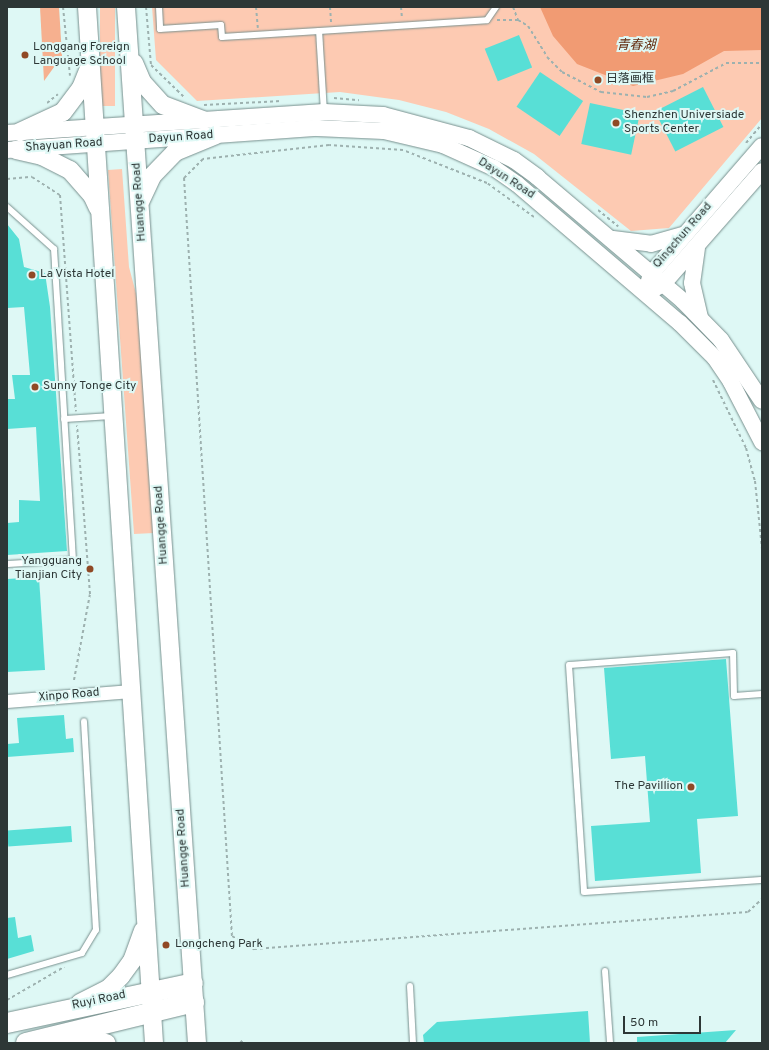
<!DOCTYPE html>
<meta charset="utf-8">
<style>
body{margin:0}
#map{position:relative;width:769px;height:1050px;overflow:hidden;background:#def8f5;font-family:Overpass,"Noto Sans SC",sans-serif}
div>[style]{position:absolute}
.green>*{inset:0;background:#fdcab2;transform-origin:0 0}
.forest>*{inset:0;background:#f6b08f}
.water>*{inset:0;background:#f19b73}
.building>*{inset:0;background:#58dfd6;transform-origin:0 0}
.path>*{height:2px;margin-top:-1px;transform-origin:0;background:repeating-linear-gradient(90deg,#9db1af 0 3px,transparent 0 6px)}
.roads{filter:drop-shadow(0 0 1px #78908e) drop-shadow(0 0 1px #78908e)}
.service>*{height:6px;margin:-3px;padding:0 3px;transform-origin:3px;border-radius:3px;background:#fff}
.minor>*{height:13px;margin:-6.5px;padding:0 6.5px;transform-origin:6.5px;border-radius:6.5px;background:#fff}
.tertiary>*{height:16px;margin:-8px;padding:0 8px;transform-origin:8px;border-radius:8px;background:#fff}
.secondary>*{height:18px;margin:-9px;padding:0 9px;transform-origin:9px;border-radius:9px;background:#fff}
.primary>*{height:20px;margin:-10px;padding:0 10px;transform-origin:10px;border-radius:10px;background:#fff}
.dots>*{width:11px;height:11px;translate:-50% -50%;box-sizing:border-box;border:2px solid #def8f5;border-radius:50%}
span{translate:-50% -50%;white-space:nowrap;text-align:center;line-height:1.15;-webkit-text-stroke:4px #def8f5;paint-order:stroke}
.poi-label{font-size:12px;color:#2d3736}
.left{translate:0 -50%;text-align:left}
.right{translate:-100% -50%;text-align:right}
.street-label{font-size:12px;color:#2d3736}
.water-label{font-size:13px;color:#642d10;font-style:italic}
.frame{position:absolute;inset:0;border:8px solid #2d3736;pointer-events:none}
.scale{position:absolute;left:623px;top:1016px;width:78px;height:18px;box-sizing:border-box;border:2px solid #2d3736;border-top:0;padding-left:5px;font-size:12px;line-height:14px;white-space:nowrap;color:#2d3736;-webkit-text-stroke:3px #def8f5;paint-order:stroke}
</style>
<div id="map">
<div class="green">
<div style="left:100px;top:7px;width:15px;height:99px"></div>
<div style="clip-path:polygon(152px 7px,762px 7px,762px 118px,669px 228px,631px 231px,534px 154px,489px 129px,446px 112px,399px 100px,340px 92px,197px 101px,156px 60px)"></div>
<div style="clip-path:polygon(122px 169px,129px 267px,138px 301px,154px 533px,134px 534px,108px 170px)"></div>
</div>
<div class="forest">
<div style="clip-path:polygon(40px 7px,59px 7px,62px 56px,44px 81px)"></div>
</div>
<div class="water">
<div style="clip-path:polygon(540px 7px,762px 7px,762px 50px,724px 51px,683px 74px,633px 86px,577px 64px,553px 36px)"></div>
</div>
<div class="building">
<div style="left:519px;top:35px;width:35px;height:37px;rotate:68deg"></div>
<div style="left:540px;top:72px;width:52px;height:42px;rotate:34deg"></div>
<div style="left:703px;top:87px;width:45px;height:54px;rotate:63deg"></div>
<div style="left:590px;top:103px;width:51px;height:42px;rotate:12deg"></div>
<div style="clip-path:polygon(7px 224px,19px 239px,24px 267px,45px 273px,50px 307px,67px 551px,7px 555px,7px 523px,19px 522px,19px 500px,40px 501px,36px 427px,7px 429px,7px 399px,15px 399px,12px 375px,30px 375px,24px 307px,7px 308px)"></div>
<div style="clip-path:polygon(39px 577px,45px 670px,7px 672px,7px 579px)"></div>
<div style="clip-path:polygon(726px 659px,738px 816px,697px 819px,701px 873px,595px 881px,591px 826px,650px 822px,645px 756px,611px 759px,604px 668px)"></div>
<div style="clip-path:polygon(64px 715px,66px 739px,73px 738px,74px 752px,7px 757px,7px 744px,19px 743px,17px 718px)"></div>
<div style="left:71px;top:826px;width:16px;height:64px;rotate:86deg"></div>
<div style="clip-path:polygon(15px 917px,18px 938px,31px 935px,34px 951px,7px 959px,7px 918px)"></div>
<div style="clip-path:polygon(588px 1011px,590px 1043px,424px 1043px,423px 1035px,437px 1022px)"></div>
<div style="clip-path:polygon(736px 1030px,725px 1043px,637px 1043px,637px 1037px)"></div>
</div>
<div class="path">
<div style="left:63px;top:7px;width:69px;rotate:84.2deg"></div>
<div style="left:146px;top:7px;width:58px;rotate:85.1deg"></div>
<div style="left:151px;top:65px;width:47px;rotate:44.1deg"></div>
<div style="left:256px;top:7px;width:21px;rotate:85deg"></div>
<div style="left:330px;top:7px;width:16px;rotate:86deg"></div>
<div style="left:401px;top:7px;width:11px;rotate:85deg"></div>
<div style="left:513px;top:7px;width:14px;rotate:69deg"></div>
<div style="left:518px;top:20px;width:12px;rotate:31deg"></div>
<div style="left:528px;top:26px;width:36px;rotate:58deg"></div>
<div style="left:547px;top:57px;width:21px;rotate:45deg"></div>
<div style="left:562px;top:72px;width:44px;rotate:27.1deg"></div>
<div style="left:601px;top:92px;width:46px;rotate:6.2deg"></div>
<div style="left:647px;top:97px;width:27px;rotate:-13deg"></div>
<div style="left:673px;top:91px;width:60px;rotate:-27.8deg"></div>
<div style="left:726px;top:63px;width:36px"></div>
<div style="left:497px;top:20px;width:21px"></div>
<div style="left:334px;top:98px;width:25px;rotate:5deg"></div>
<div style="left:47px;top:103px;width:14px;rotate:-39deg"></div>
<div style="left:204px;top:105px;width:77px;rotate:-3deg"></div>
<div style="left:746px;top:143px;width:25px;rotate:-50deg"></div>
<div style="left:7px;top:179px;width:25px;rotate:-5deg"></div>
<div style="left:32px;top:177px;width:33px;rotate:33deg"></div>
<div style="left:60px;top:195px;width:217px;rotate:85.8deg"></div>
<div style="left:598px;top:210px;width:26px;rotate:39deg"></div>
<div style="left:534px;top:217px;width:58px;rotate:-144.1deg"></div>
<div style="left:487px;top:183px;width:90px;rotate:-158.6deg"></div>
<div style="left:403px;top:150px;width:74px;rotate:-176.1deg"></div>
<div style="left:329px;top:145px;width:127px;rotate:173.7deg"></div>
<div style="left:203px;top:159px;width:27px;rotate:135deg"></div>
<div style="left:184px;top:178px;width:760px;rotate:86.38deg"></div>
<div style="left:232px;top:936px;width:26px;rotate:31deg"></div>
<div style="left:254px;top:949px;width:495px;rotate:-4.3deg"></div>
<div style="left:748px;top:912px;width:19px;rotate:-43deg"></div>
<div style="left:713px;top:380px;width:76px;rotate:64.1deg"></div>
<div style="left:746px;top:448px;width:34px;rotate:75deg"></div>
<div style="left:755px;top:481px;width:68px;rotate:84.1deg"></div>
<div style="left:74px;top:680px;width:87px;rotate:-79.5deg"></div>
<div style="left:90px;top:594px;width:169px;rotate:-94.4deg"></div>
<div style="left:7px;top:1000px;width:66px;rotate:-30.1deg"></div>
<div style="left:240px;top:1043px;width:4px;rotate:-45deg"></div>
</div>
<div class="roads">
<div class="service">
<div style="left:159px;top:7px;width:22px;rotate:87deg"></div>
<div style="left:160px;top:29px;width:61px;rotate:-3.8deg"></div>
<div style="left:221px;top:25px;width:12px;rotate:85deg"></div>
<div style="left:222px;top:37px;width:97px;rotate:-3.5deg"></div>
<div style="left:324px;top:112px;width:81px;rotate:-93.5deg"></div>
<div style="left:319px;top:31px;width:168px;rotate:-3.7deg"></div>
<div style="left:487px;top:20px;width:16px;rotate:-55deg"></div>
<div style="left:7px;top:207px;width:63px;rotate:41.8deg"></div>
<div style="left:54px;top:249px;width:312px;rotate:86.5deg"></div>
<div style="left:73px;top:560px;width:66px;rotate:176.5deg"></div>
<div style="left:64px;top:419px;width:48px;rotate:-3.6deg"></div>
<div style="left:762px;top:694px;width:28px;rotate:176deg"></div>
<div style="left:734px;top:696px;width:43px;rotate:-91.3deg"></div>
<div style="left:733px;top:653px;width:164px;rotate:175.8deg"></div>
<div style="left:569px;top:665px;width:227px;rotate:86.2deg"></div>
<div style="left:584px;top:892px;width:178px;rotate:-3.9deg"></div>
<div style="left:605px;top:971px;width:72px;rotate:86deg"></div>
<div style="left:7px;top:975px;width:78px;rotate:-16.3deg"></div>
<div style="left:82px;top:953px;width:27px;rotate:-59deg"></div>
<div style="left:96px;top:930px;width:209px;rotate:-93.3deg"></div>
<div style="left:410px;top:986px;width:57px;rotate:87deg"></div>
</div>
<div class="minor">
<div style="left:7px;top:701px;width:124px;rotate:-4.6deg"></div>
</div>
<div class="tertiary">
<div style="left:7px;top:133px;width:318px;rotate:-3.8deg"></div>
<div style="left:324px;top:112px;width:59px;rotate:2.9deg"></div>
<div style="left:383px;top:115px;width:89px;rotate:15deg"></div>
<div style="left:469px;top:138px;width:50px;rotate:26.1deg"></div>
<div style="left:514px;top:160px;width:29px;rotate:36deg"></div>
<div style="left:537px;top:177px;width:192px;rotate:40.3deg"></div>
<div style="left:683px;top:301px;width:54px;rotate:45.7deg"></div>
<div style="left:721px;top:340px;width:73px;rotate:56.1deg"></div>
<div style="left:7px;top:150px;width:311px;rotate:-4.1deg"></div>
<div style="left:317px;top:128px;width:67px;rotate:2.6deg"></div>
<div style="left:384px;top:131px;width:61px;rotate:13.3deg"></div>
<div style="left:443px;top:145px;width:56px;rotate:24.3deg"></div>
<div style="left:494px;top:168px;width:28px;rotate:35deg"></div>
<div style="left:517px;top:184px;width:214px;rotate:40.5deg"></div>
<div style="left:680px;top:323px;width:49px;rotate:45deg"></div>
<div style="left:715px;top:358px;width:29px;rotate:56deg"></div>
<div style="left:731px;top:382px;width:68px;rotate:62.7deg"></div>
<div style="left:613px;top:239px;width:38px;rotate:7deg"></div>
<div style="left:651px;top:244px;width:33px;rotate:-16deg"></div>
<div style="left:697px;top:248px;width:35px;rotate:98deg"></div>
<div style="left:692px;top:283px;width:35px;rotate:77deg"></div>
<div style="left:648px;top:284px;width:10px;rotate:-73deg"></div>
<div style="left:651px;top:274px;width:169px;rotate:-49.1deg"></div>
<div style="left:654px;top:289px;width:10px;rotate:-29deg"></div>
<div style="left:663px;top:284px;width:150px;rotate:-48.8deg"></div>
</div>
<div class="secondary">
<div style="left:87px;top:7px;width:1038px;rotate:86.3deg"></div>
<div style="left:126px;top:7px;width:1038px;rotate:86.08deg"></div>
<div style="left:134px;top:63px;width:21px;rotate:67deg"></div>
<div style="left:142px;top:82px;width:31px;rotate:48deg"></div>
<div style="left:163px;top:105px;width:43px;rotate:20.6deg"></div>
<div style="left:20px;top:132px;width:47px;rotate:-24.9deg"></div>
<div style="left:63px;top:112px;width:30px;rotate:-53deg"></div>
<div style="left:81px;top:88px;width:22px;rotate:-68deg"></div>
<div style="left:16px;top:150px;width:27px;rotate:13deg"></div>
<div style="left:42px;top:156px;width:31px;rotate:27deg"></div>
<div style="left:70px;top:170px;width:33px;rotate:49deg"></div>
<div style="left:92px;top:195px;width:14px;rotate:65deg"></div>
<div style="left:141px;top:200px;width:26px;rotate:-65deg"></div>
<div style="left:152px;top:176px;width:33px;rotate:-46deg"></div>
<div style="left:175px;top:152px;width:44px;rotate:-22.5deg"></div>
<div style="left:80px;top:1003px;width:31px;rotate:-27deg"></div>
<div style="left:108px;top:989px;width:18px;rotate:-45deg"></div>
<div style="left:121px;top:976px;width:19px;rotate:-54deg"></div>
<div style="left:132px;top:961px;width:32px;rotate:-70deg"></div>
<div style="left:63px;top:1036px;width:44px;rotate:9.2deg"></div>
</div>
<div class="primary">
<div style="left:7px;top:1023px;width:190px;rotate:-12.1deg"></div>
<div style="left:26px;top:1043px;width:173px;rotate:-13.7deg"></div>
</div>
</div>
<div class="dots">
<div style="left:25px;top:55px;background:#904925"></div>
<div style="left:598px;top:80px;background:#904925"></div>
<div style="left:616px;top:123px;background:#904925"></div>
<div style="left:32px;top:275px;background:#904925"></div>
<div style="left:35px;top:387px;background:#904925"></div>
<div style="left:90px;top:569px;background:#904925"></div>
<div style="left:691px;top:787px;background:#904925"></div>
<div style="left:166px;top:945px;background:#904925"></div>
</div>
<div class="poi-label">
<span class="left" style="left:33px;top:55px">Longgang Foreign<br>Language School</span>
<span class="left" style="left:606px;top:80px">日落画框</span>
<span class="left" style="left:624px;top:123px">Shenzhen Universiade<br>Sports Center</span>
<span class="left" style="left:40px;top:275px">La Vista Hotel</span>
<span class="left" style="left:43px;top:387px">Sunny Tonge City</span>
<span class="right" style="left:82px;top:569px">Yangguang<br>Tianjian City</span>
<span class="right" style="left:683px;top:787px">The Pavillion</span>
<span class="left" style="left:175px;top:945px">Longcheng Park</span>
</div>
<div class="street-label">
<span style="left:181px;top:138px;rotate:-4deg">Dayun Road</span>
<span style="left:64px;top:146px;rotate:-4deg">Shayuan Road</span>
<span style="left:506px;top:179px;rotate:33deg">Dayun Road</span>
<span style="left:140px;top:202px;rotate:-94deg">Huangge Road</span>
<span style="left:683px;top:236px;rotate:-49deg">Qingchun Road</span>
<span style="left:162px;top:525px;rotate:-94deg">Huangge Road</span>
<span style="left:69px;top:696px;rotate:-5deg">Xinpo Road</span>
<span style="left:184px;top:848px;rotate:-94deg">Huangge Road</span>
<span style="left:99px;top:1001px;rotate:-12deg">Ruyi Road</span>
</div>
<div class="water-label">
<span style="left:636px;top:46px">青春湖</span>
</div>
<div class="frame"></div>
<div class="scale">50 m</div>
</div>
